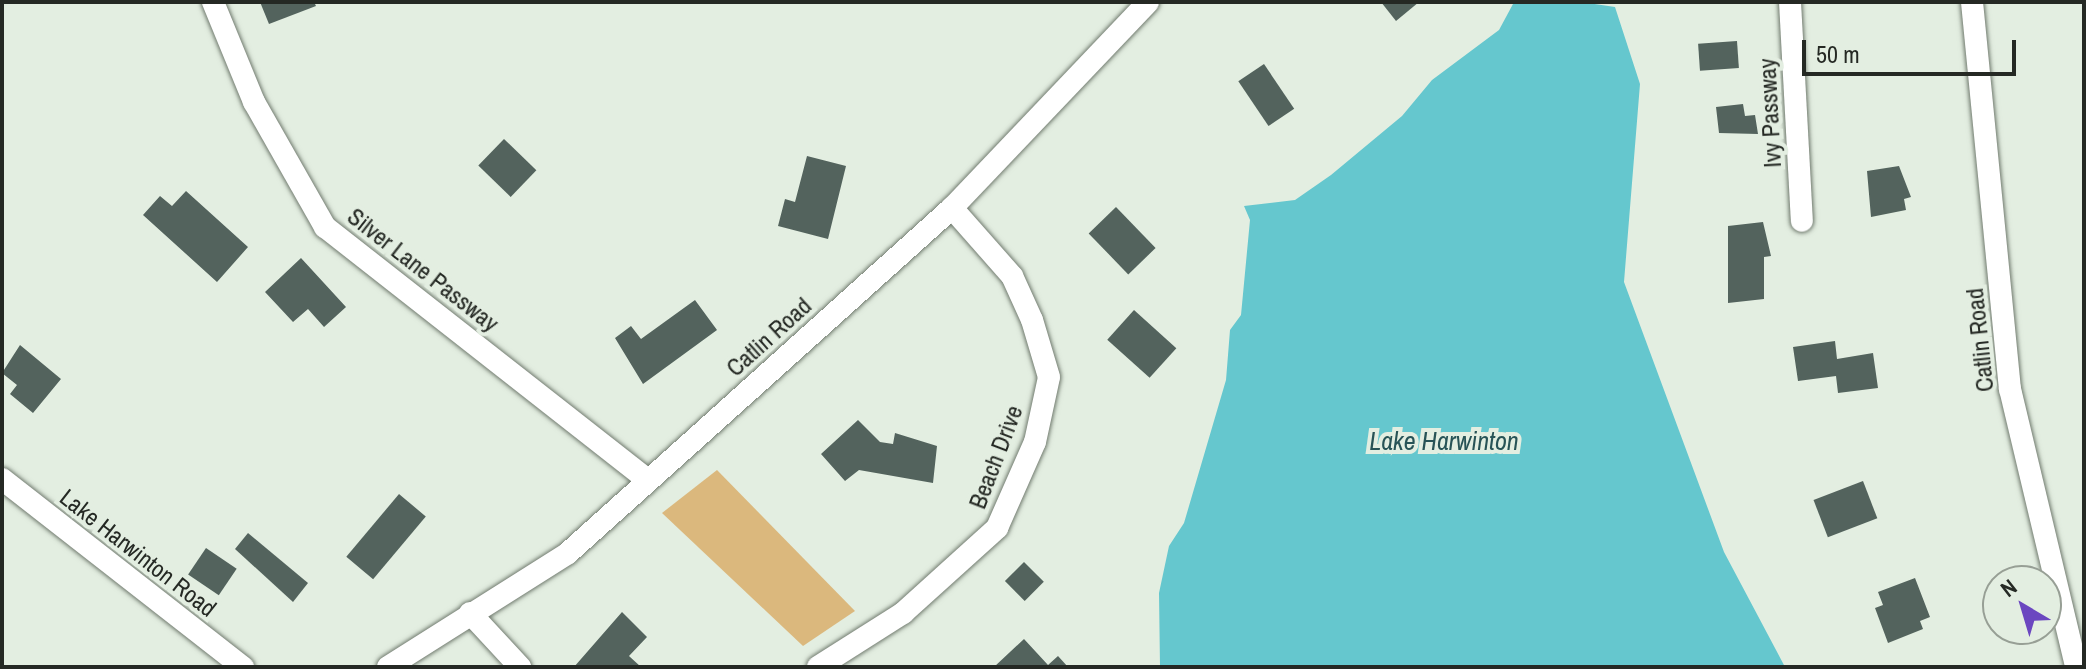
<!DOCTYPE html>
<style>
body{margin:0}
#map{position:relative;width:2086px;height:669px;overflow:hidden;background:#e3eee1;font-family:"Archivo Narrow",sans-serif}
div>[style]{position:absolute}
.green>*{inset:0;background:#dbb87d}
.water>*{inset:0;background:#65c7ce}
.building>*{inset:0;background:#53635d;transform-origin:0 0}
.roads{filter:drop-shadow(0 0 2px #717b6f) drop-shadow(0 0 2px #717b6f)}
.minor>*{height:22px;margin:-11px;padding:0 11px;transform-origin:11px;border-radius:11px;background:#fff}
span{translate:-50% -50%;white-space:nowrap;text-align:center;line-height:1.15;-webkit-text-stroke:8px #e3eee1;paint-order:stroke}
.street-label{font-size:24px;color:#252924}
.water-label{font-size:26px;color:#275356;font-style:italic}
.frame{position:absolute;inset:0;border:4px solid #252924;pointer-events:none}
.north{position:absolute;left:1982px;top:565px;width:80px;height:80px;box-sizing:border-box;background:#e3eee1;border:2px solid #979f95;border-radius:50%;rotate:322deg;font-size:22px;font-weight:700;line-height:32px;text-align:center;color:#252924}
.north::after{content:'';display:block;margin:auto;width:28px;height:36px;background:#6b47c0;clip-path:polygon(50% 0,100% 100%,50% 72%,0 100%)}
.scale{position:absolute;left:1802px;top:40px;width:214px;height:36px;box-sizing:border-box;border:4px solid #252924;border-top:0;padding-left:10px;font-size:24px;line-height:28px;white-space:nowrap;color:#252924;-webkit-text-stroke:6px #e3eee1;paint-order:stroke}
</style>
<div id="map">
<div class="green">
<div style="clip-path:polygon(717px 470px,855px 611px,803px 646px,662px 513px)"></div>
</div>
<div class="water">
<div style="clip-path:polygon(1581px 2px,1615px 7px,1640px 84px,1624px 282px,1724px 552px,1785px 667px,1160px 667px,1159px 593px,1169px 546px,1184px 523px,1226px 380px,1230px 330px,1241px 315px,1250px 220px,1244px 206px,1295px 200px,1331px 175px,1402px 116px,1432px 80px,1499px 30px,1513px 4px)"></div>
</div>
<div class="building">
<div style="clip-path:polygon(260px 2px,314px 2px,316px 6px,269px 24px)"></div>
<div style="clip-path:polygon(1381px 2px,1419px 2px,1396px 21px)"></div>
<div style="left:1737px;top:41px;width:27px;height:39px;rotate:86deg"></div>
<div style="left:1264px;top:64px;width:54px;height:31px;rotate:56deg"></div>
<div style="clip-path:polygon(1743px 104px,1745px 116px,1755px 115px,1758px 134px,1719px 133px,1716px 107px)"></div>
<div style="left:504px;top:139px;width:45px;height:37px;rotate:44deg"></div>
<div style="clip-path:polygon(807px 156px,846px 166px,828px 239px,778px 226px,785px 199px,795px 202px)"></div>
<div style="clip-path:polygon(1899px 166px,1911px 197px,1904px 199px,1906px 210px,1871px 217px,1867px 171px)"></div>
<div style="clip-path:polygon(186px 191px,248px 247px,217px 282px,143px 215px,160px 196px,172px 206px)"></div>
<div style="left:1116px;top:207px;width:57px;height:38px;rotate:46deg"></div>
<div style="clip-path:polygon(1763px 222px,1771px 256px,1764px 257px,1764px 299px,1728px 303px,1728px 226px)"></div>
<div style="clip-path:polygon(301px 258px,346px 307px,324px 327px,308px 309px,293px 322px,265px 292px)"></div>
<div style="clip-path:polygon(695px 300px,717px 330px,643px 384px,615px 338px,631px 326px,641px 339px)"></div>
<div style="left:1134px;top:310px;width:57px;height:40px;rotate:42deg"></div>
<div style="clip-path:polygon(1835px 341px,1837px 359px,1873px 353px,1878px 388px,1838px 393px,1836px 376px,1798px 381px,1793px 347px)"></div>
<div style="clip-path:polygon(20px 345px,61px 379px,33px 413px,10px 394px,17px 385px,2px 373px)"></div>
<div style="clip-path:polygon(858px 420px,880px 442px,893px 444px,895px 433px,937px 446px,933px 483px,859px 470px,845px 481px,821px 454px)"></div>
<div style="left:1863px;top:481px;width:40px;height:53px;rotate:69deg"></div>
<div style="left:399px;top:494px;width:35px;height:82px;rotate:40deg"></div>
<div style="clip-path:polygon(248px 533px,308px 583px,293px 602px,235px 549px)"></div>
<div style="left:206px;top:548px;width:37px;height:32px;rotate:34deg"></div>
<div style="left:1024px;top:562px;width:28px;height:27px;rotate:45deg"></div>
<div style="clip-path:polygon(1915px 578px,1930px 617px,1920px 621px,1923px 629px,1888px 643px,1875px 608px,1883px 605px,1878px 592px)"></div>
<div style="clip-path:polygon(622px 612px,647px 637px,629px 656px,641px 667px,574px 667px)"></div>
<div style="clip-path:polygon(1024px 639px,1048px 665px,1058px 656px,1068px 667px,994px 667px)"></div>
</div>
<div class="roads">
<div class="minor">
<div style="left:213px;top:2px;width:108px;rotate:67.7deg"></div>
<div style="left:254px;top:102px;width:144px;rotate:60.4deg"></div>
<div style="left:325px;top:227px;width:410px;rotate:38.1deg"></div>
<div style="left:1790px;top:2px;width:219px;rotate:86.9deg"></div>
<div style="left:1972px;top:2px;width:389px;rotate:84.4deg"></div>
<div style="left:2010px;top:389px;width:286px;rotate:76.6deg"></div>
<div style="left:2px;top:479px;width:306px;rotate:38deg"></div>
<div style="left:470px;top:613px;width:74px;rotate:47.2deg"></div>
<div style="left:388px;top:667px;width:213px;rotate:-32.3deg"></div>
<div style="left:568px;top:553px;width:516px;rotate:-41.94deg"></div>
<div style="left:952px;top:208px;width:284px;rotate:-46.4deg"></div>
<div style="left:818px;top:667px;width:101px;rotate:-32.4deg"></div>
<div style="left:903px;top:613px;width:127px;rotate:-42.1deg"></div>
<div style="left:997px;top:528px;width:94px;rotate:-66.2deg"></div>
<div style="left:1035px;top:442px;width:66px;rotate:-77.8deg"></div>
<div style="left:1049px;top:377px;width:59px;rotate:-106.6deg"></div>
<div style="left:1032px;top:320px;width:48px;rotate:-114.4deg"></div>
<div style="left:1012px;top:276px;width:91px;rotate:-131.4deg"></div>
</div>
</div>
<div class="street-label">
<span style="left:1770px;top:113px;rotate:-93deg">Ivy Passway</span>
<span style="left:423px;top:270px;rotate:38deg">Silver Lane Passway</span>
<span style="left:769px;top:337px;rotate:-42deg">Catlin Road</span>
<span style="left:1980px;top:340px;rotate:-96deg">Catlin Road</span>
<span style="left:996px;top:457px;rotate:-69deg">Beach Drive</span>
<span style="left:138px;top:553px;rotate:38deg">Lake Harwinton Road</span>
</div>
<div class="water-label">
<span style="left:1444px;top:441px">Lake Harwinton</span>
</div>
<div class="frame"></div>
<div class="north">N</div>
<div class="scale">50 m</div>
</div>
